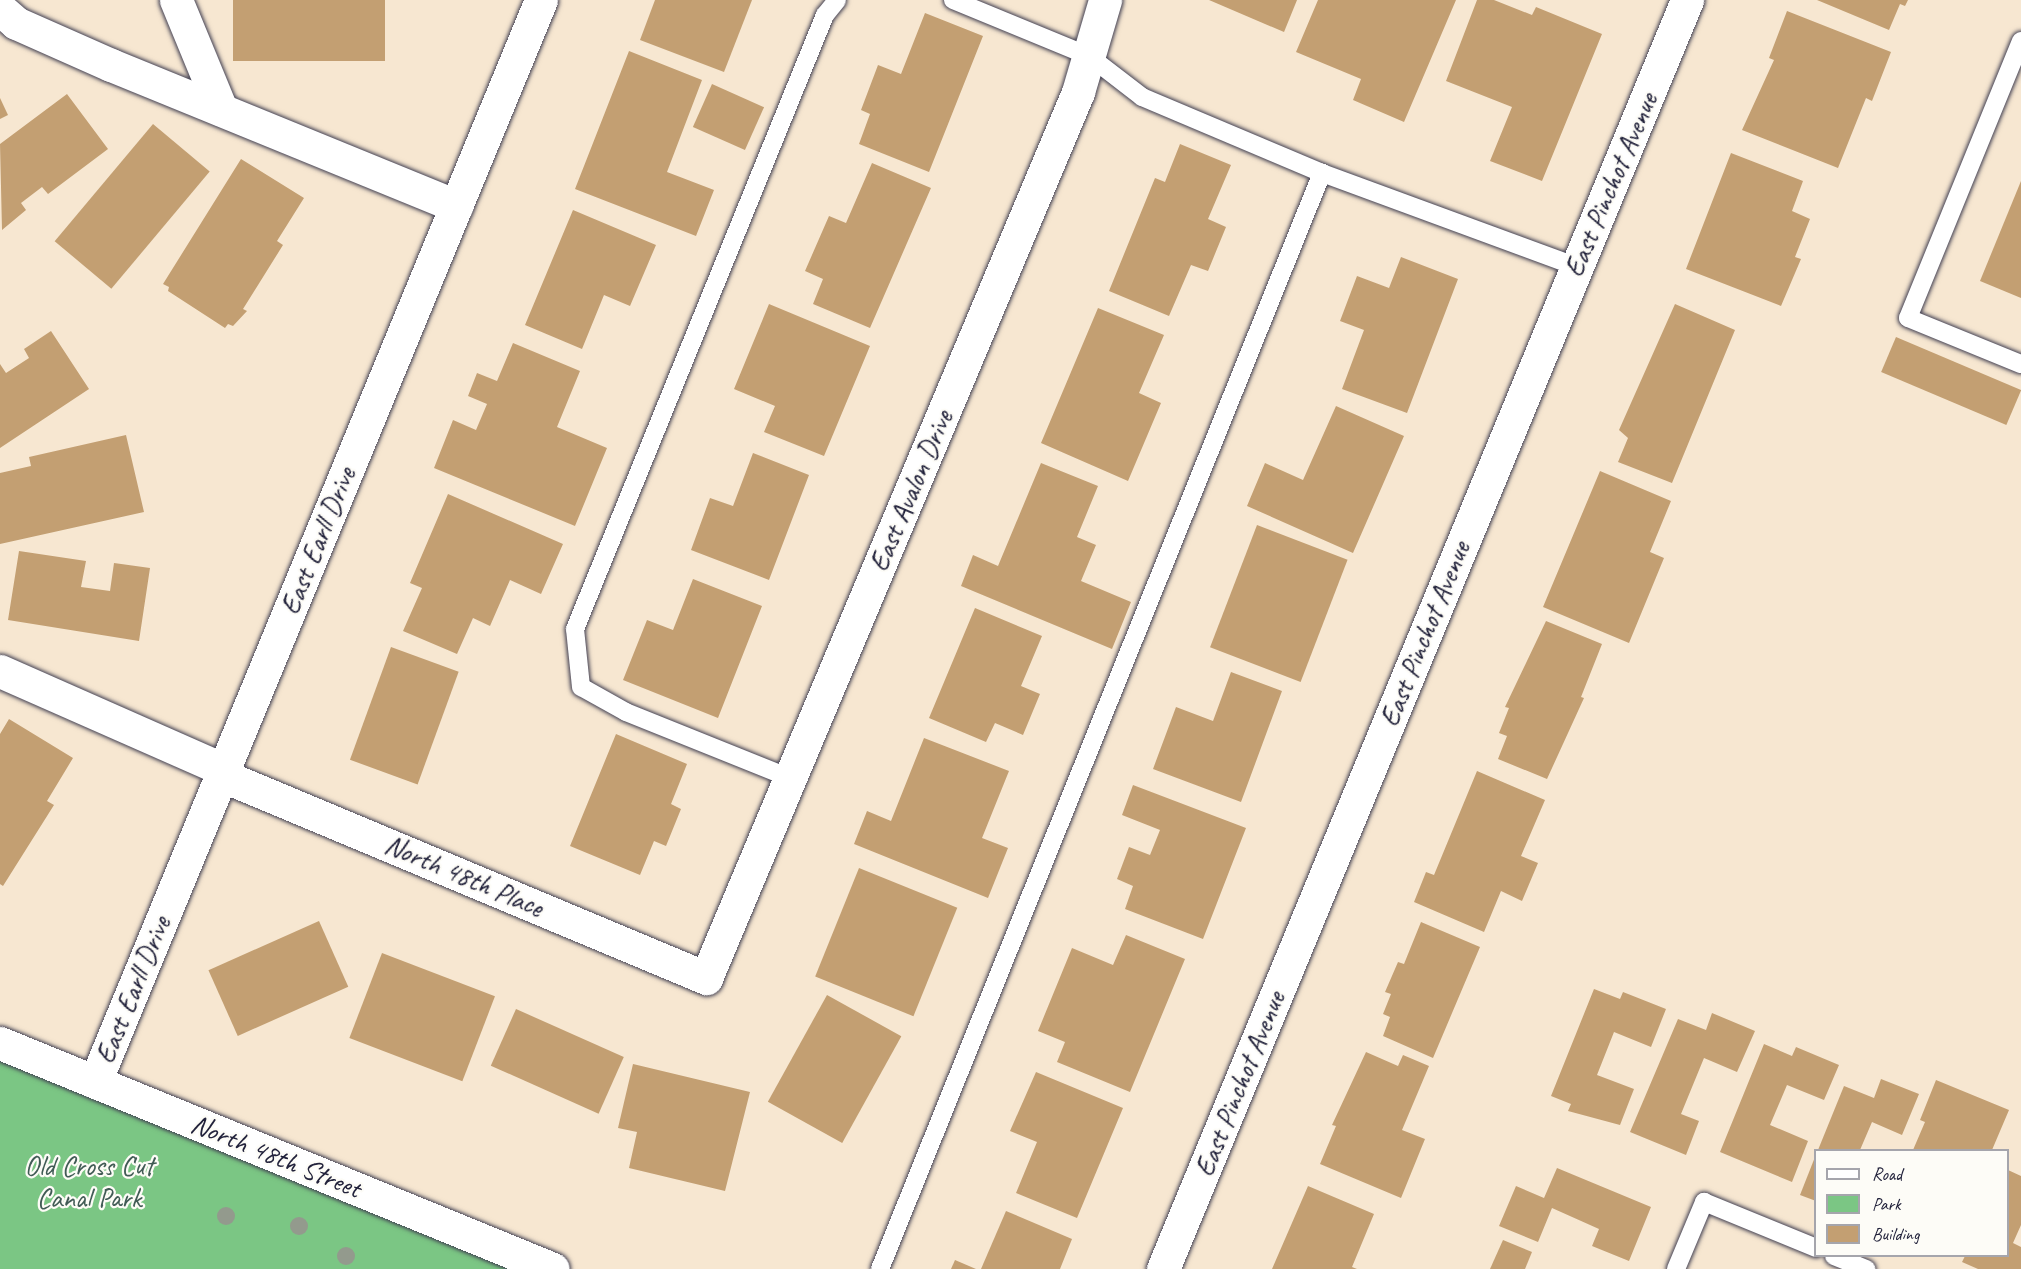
<!DOCTYPE html>
<style>
body{margin:0}
#map{position:relative;width:2021px;height:1269px;overflow:hidden;background:#f7e7d1;font-family:Caveat,sans-serif}
div>[style]{position:absolute}
.green>*{inset:0;background:#7bc684}
.building>*{inset:0;background:#c39f72;transform-origin:0 0}
.roads{filter:drop-shadow(0 0 2px #424052) drop-shadow(0 0 2px #424052)}
.lane>*{height:18px;margin:-9px;padding:0 9px;transform-origin:9px;border-radius:9px;background:#fff}
.street>*{height:33px;margin:-16.5px;padding:0 16.5px;transform-origin:16.5px;border-radius:16.5px;background:#fff}
.secondary>*{height:33px;margin:-16.5px;padding:0 16.5px;transform-origin:16.5px;border-radius:16.5px;background:#fff}
.trees>*{width:18px;height:18px;margin:-9px;border-radius:50%;background:#939a8d}
span{translate:-50% -50%;white-space:nowrap;text-align:center;line-height:1.15;-webkit-text-stroke:4.5px #fdfcf7;paint-order:stroke}
.street-label{font-size:28px;color:#22223b}
.park-label{font-size:28px;color:#415b55}
.legend{position:absolute;left:1814px;top:1149px;width:195px;height:108px;box-sizing:border-box;background:#fdfcf7;border:2px solid #a5a5ac;margin:0;padding:8px 10px;list-style:none;font-size:18px;color:#22223b}
.legend li{display:flex;align-items:center;gap:12px;height:30px}
.legend b{width:30px;border:2px solid #a5a5ac}
</style>
<div id="map">
<div class="green">
<div style="clip-path:polygon(0 1057px,531px 1269px,0 1269px)"></div>
</div>
<div class="building">
<div style="left:233px;top:0;width:152px;height:61px"></div>
<div style="clip-path:polygon(655px 0,752px 0,724px 72px,640px 40px)"></div>
<div style="clip-path:polygon(1209px 0,1297px 0,1284px 32px)"></div>
<div style="clip-path:polygon(1318px 0,1456px 0,1404px 122px,1353px 100px,1361px 79px,1296px 52px)"></div>
<div style="clip-path:polygon(1477px 0,1494px 0,1532px 15px,1536px 7px,1602px 34px,1542px 181px,1490px 161px,1512px 107px,1446px 81px)"></div>
<div style="clip-path:polygon(1817px 0,1908px 0,1905px 6px,1900px 4px,1889px 30px)"></div>
<div style="clip-path:polygon(1787px 11px,1891px 52px,1872px 101px,1866px 98px,1838px 168px,1742px 130px,1774px 60px,1769px 58px)"></div>
<div style="clip-path:polygon(925px 13px,983px 36px,929px 172px,859px 144px,870px 114px,861px 110px,878px 65px,901px 74px)"></div>
<div style="clip-path:polygon(629px 51px,702px 80px,667px 172px,714px 190px,696px 236px,575px 189px)"></div>
<div style="left:712px;top:84px;width:57px;height:47px;rotate:24deg"></div>
<div style="clip-path:polygon(67px 94px,108px 149px,48px 194px,42px 187px,21px 203px,26px 210px,2px 230px,0 144px)"></div>
<div style="clip-path:polygon(0 98px,8px 115px,0 119px)"></div>
<div style="left:153px;top:124px;width:74px;height:153px;rotate:40deg"></div>
<div style="clip-path:polygon(1180px 144px,1231px 165px,1208px 219px,1226px 227px,1208px 271px,1191px 265px,1169px 316px,1109px 291px,1155px 178px,1165px 182px)"></div>
<div style="clip-path:polygon(1731px 153px,1803px 181px,1792px 211px,1810px 219px,1795px 257px,1801px 259px,1781px 306px,1686px 269px)"></div>
<div style="clip-path:polygon(241px 159px,304px 198px,277px 241px,283px 245px,243px 309px,247px 311px,233px 326px,228px 324px,225px 328px,168px 291px,169px 287px,163px 284px)"></div>
<div style="clip-path:polygon(872px 163px,931px 188px,870px 328px,813px 304px,823px 279px,805px 271px,829px 216px,846px 223px)"></div>
<div style="clip-path:polygon(2021px 181px,2021px 298px,1980px 281px)"></div>
<div style="clip-path:polygon(573px 210px,656px 245px,630px 306px,604px 295px,582px 349px,525px 325px)"></div>
<div style="clip-path:polygon(1401px 257px,1458px 279px,1407px 413px,1342px 389px,1364px 330px,1340px 321px,1357px 276px,1389px 288px)"></div>
<div style="clip-path:polygon(769px 304px,870px 346px,824px 456px,764px 432px,775px 406px,734px 389px)"></div>
<div style="clip-path:polygon(1675px 304px,1735px 330px,1672px 483px,1618px 462px,1628px 438px,1619px 430px)"></div>
<div style="clip-path:polygon(1098px 308px,1164px 335px,1139px 393px,1161px 403px,1128px 481px,1041px 443px)"></div>
<div style="clip-path:polygon(51px 331px,89px 389px,0 448px,0 364px,6px 373px,29px 358px,24px 349px)"></div>
<div style="left:1896px;top:337px;width:136px;height:38px;rotate:23deg"></div>
<div style="clip-path:polygon(513px 343px,580px 371px,557px 427px,607px 448px,575px 526px,434px 468px,453px 420px,476px 430px,487px 404px,468px 396px,477px 373px,497px 381px)"></div>
<div style="clip-path:polygon(1336px 406px,1404px 436px,1353px 553px,1247px 506px,1265px 463px,1303px 480px)"></div>
<div style="clip-path:polygon(126px 435px,144px 512px,0 544px,0 473px,31px 466px,29px 457px)"></div>
<div style="clip-path:polygon(753px 453px,809px 475px,769px 580px,691px 550px,710px 498px,733px 506px)"></div>
<div style="clip-path:polygon(1041px 463px,1098px 486px,1077px 537px,1096px 545px,1081px 581px,1131px 602px,1112px 649px,961px 586px,973px 555px,998px 566px)"></div>
<div style="clip-path:polygon(1600px 471px,1671px 501px,1650px 552px,1664px 558px,1629px 643px,1543px 607px)"></div>
<div style="clip-path:polygon(448px 494px,563px 544px,541px 594px,510px 580px,490px 626px,473px 618px,457px 654px,403px 631px,422px 588px,410px 583px)"></div>
<div style="left:1257px;top:525px;width:97px;height:131px;rotate:21deg"></div>
<div style="clip-path:polygon(19px 551px,86px 561px,81px 587px,110px 591px,114px 563px,150px 568px,139px 641px,8px 620px)"></div>
<div style="clip-path:polygon(693px 579px,762px 606px,718px 718px,623px 680px,647px 620px,673px 630px)"></div>
<div style="clip-path:polygon(975px 608px,1042px 636px,1021px 686px,1040px 694px,1023px 735px,995px 723px,986px 742px,929px 718px)"></div>
<div style="clip-path:polygon(1546px 621px,1602px 644px,1581px 697px,1584px 698px,1547px 779px,1498px 759px,1507px 736px,1499px 733px,1509px 708px,1505px 707px)"></div>
<div style="left:391px;top:647px;width:72px;height:120px;rotate:20deg"></div>
<div style="clip-path:polygon(1231px 672px,1282px 691px,1241px 802px,1153px 769px,1176px 707px,1213px 721px)"></div>
<div style="clip-path:polygon(9px 719px,73px 758px,47px 801px,54px 805px,3px 886px,0 884px,0 734px)"></div>
<div style="clip-path:polygon(616px 734px,687px 764px,671px 804px,681px 809px,666px 846px,654px 841px,640px 875px,570px 846px)"></div>
<div style="clip-path:polygon(924px 738px,1009px 771px,982px 838px,1008px 848px,988px 898px,854px 844px,867px 811px,891px 821px)"></div>
<div style="clip-path:polygon(1477px 771px,1545px 800px,1521px 856px,1538px 863px,1522px 901px,1501px 891px,1484px 932px,1414px 902px,1426px 872px,1434px 875px)"></div>
<div style="clip-path:polygon(1133px 785px,1246px 828px,1203px 939px,1125px 909px,1133px 886px,1117px 879px,1129px 847px,1150px 855px,1160px 830px,1122px 815px)"></div>
<div style="left:859px;top:868px;width:106px;height:117px;rotate:22deg"></div>
<div style="left:319px;top:921px;width:72px;height:121px;rotate:66deg"></div>
<div style="clip-path:polygon(1421px 922px,1480px 947px,1433px 1058px,1383px 1036px,1390px 1017px,1383px 1014px,1391px 994px,1385px 992px,1398px 962px,1404px 964px)"></div>
<div style="clip-path:polygon(1126px 935px,1185px 959px,1130px 1092px,1057px 1062px,1065px 1042px,1038px 1031px,1072px 948px,1113px 965px)"></div>
<div style="left:382px;top:953px;width:121px;height:91px;rotate:21deg"></div>
<div style="clip-path:polygon(1594px 989px,1620px 999px,1623px 992px,1666px 1009px,1651px 1047px,1614px 1032px,1597px 1075px,1634px 1089px,1620px 1125px,1568px 1111px,1571px 1104px,1551px 1096px)"></div>
<div style="left:827px;top:995px;width:85px;height:122px;rotate:29deg"></div>
<div style="left:516px;top:1009px;width:118px;height:62px;rotate:24deg"></div>
<div style="clip-path:polygon(1712px 1013px,1755px 1031px,1737px 1072px,1704px 1058px,1681px 1114px,1699px 1121px,1686px 1155px,1630px 1132px,1678px 1019px,1706px 1030px)"></div>
<div style="clip-path:polygon(1764px 1044px,1792px 1056px,1796px 1047px,1839px 1065px,1824px 1100px,1787px 1085px,1770px 1125px,1808px 1141px,1792px 1182px,1720px 1152px)"></div>
<div style="clip-path:polygon(1366px 1052px,1398px 1066px,1403px 1055px,1429px 1066px,1402px 1130px,1425px 1139px,1401px 1198px,1320px 1164px,1336px 1126px,1332px 1125px)"></div>
<div style="clip-path:polygon(633px 1064px,750px 1092px,725px 1191px,629px 1168px,637px 1132px,618px 1128px)"></div>
<div style="clip-path:polygon(1036px 1072px,1123px 1108px,1077px 1218px,1016px 1193px,1037px 1142px,1010px 1131px)"></div>
<div style="clip-path:polygon(1881px 1079px,1919px 1094px,1902px 1135px,1872px 1122px,1860px 1150px,1818px 1150px,1844px 1086px,1874px 1098px)"></div>
<div style="clip-path:polygon(1936px 1080px,2009px 1110px,1992px 1150px,1913px 1150px,1925px 1122px,1920px 1120px)"></div>
<div style="clip-path:polygon(1815px 1157px,1816px 1157px,1816px 1201px,1800px 1195px)"></div>
<div style="clip-path:polygon(1557px 1168px,1651px 1207px,1629px 1261px,1592px 1246px,1599px 1229px,1552px 1208px,1538px 1242px,1499px 1226px,1516px 1186px,1544px 1198px)"></div>
<div style="clip-path:polygon(2008px 1170px,2021px 1176px,2021px 1225px,2013px 1243px,2021px 1247px,2021px 1269px,1978px 1269px,1962px 1262px,1965px 1256px,2008px 1256px)"></div>
<div style="clip-path:polygon(1308px 1186px,1374px 1214px,1352px 1267px,1357px 1269px,1272px 1269px)"></div>
<div style="clip-path:polygon(1006px 1211px,1072px 1239px,1060px 1269px,981px 1269px)"></div>
<div style="clip-path:polygon(1503px 1240px,1532px 1252px,1525px 1269px,1490px 1269px)"></div>
<div style="clip-path:polygon(955px 1260px,976px 1269px,951px 1269px)"></div>
</div>
<div class="roads">
<div class="lane">
<div style="left:953px;top:0;width:147px;rotate:22.4deg"></div>
<div style="left:1089px;top:56px;width:67px;rotate:37.7deg"></div>
<div style="left:1142px;top:97px;width:195px;rotate:22.9deg"></div>
<div style="left:1322px;top:173px;width:272px;rotate:20.2deg"></div>
<div style="left:2021px;top:41px;width:299px;rotate:112.2deg"></div>
<div style="left:1908px;top:318px;width:122px;rotate:22.2deg"></div>
<div style="left:790px;top:778px;width:177px;rotate:-158.1deg"></div>
<div style="left:626px;top:712px;width:51px;rotate:-150.9deg"></div>
<div style="left:581px;top:687px;width:58px;rotate:-95.9deg"></div>
<div style="left:575px;top:629px;width:663px;rotate:-67.85deg"></div>
<div style="left:825px;top:15px;width:19px;rotate:-51deg"></div>
<div style="left:1834px;top:1256px;width:35px;rotate:22deg"></div>
<div style="left:880px;top:1269px;width:1182px;rotate:-68.04deg"></div>
<div style="left:1676px;top:1269px;width:73px;rotate:-67.3deg"></div>
<div style="left:1704px;top:1202px;width:121px;rotate:22.3deg"></div>
</div>
<div class="street">
<div style="left:176px;top:0;width:118px;rotate:67.6deg"></div>
<div style="left:0;top:9px;width:21px;rotate:41deg"></div>
<div style="left:16px;top:23px;width:104px;rotate:23.9deg"></div>
<div style="left:111px;top:65px;width:373px;rotate:22.2deg"></div>
<div style="left:0;top:671px;width:245px;rotate:23.8deg"></div>
<div style="left:221px;top:775px;width:526px;rotate:22.71deg"></div>
<div style="left:706px;top:978px;width:961px;rotate:-67.22deg"></div>
<div style="left:1078px;top:92px;width:96px;rotate:-73.6deg"></div>
<div style="left:1163px;top:1269px;width:1373px;rotate:-67.56deg"></div>
</div>
<div class="secondary">
<div style="left:0;top:1043px;width:597px;rotate:22.23deg"></div>
<div style="left:95px;top:1082px;width:1170px;rotate:-67.6deg"></div>
</div>
</div>
<div class="trees">
<div style="left:226px;top:1216px"></div>
<div style="left:299px;top:1226px"></div>
<div style="left:346px;top:1256px"></div>
</div>
<div class="street-label">
<span style="left:1611px;top:185px;rotate:-67deg">East Pinchot Avenue</span>
<span style="left:911px;top:491px;rotate:-67deg">East Avalon Drive</span>
<span style="left:318px;top:541px;rotate:-68deg">East Earll Drive</span>
<span style="left:1425px;top:634px;rotate:-68deg">East Pinchot Avenue</span>
<span style="left:464px;top:876px;rotate:23deg">North 48th Place</span>
<span style="left:133px;top:990px;rotate:-68deg">East Earll Drive</span>
<span style="left:1240px;top:1084px;rotate:-68deg">East Pinchot Avenue</span>
<span style="left:276px;top:1156px;rotate:22deg">North 48th Street</span>
</div>
<div class="park-label">
<span style="left:89px;top:1182px">Old Cross Cut<br>Canal Park</span>
</div>
<ul class="legend">
<li><b style="height:8px;background:#fff"></b>Road</li>
<li><b style="height:16px;background:#7bc684"></b>Park</li>
<li><b style="height:16px;background:#c39f72"></b>Building</li>
</ul>
</div>
